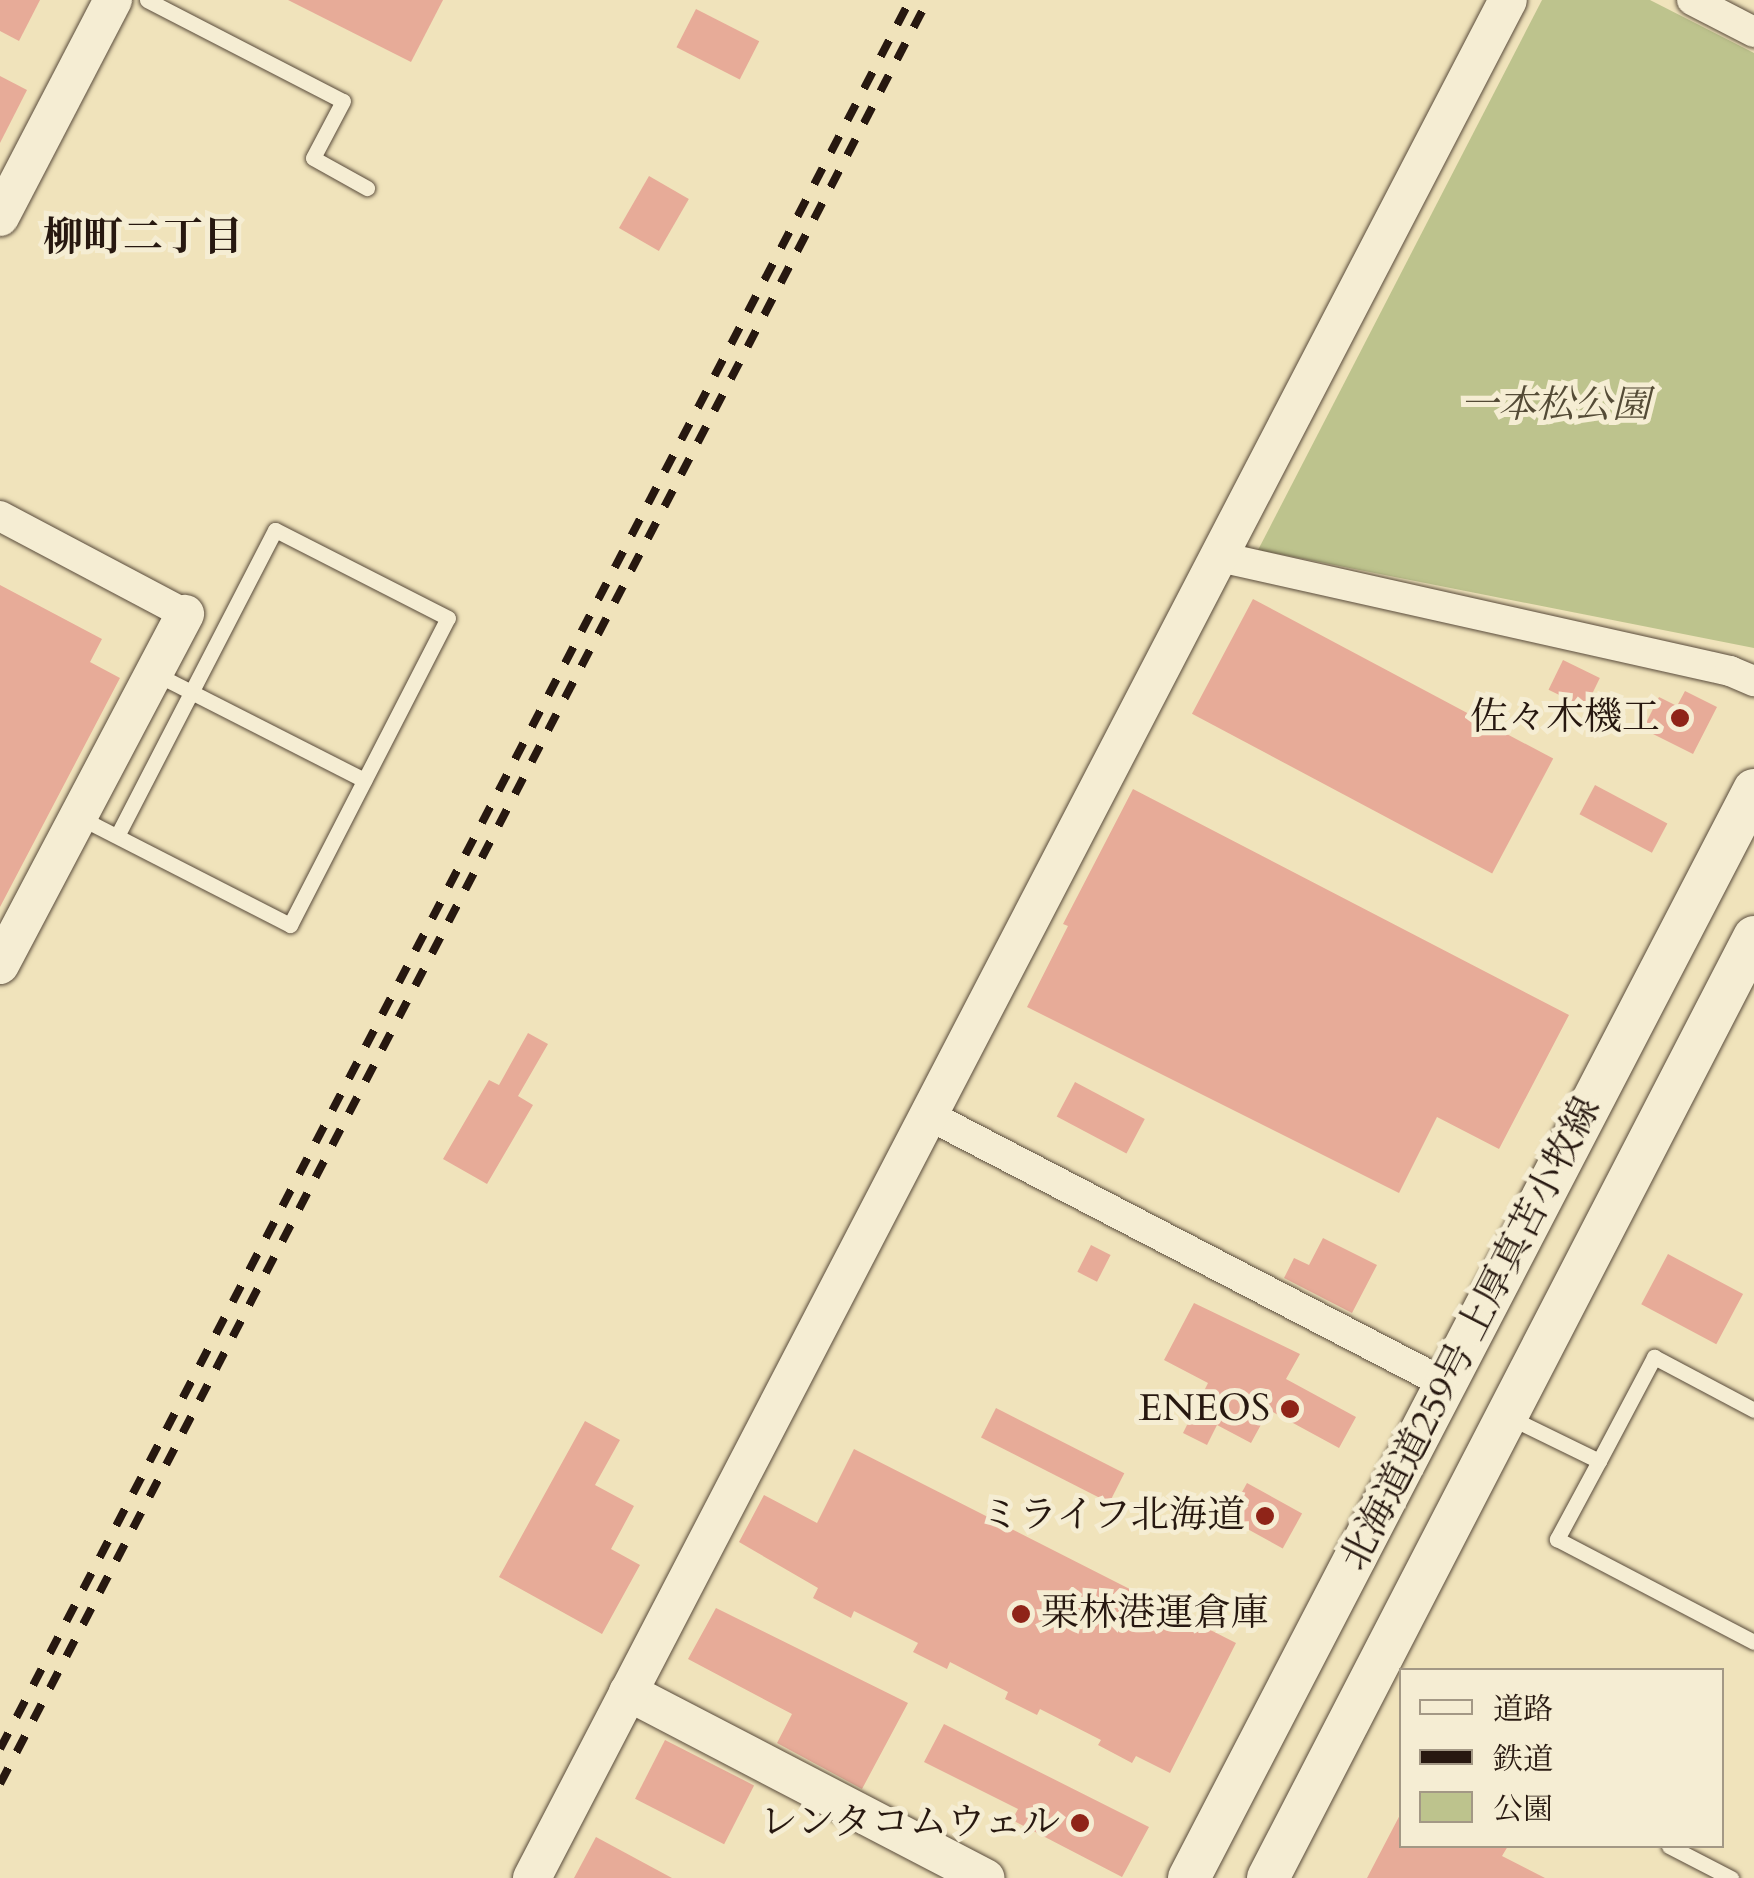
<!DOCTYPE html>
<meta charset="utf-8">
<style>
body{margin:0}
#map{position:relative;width:1754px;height:1878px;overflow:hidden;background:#f0e3bb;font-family:Cardo,"Noto Serif JP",serif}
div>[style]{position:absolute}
.green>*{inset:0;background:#bdc38d}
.building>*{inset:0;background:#e7ab98;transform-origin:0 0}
.roads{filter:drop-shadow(0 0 2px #594b3b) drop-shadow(0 0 2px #594b3b)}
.service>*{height:15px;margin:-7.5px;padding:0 7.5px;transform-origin:7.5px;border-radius:7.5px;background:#f5edd3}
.minor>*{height:30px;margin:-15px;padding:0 15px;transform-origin:15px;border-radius:15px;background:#f5edd3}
.tertiary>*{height:38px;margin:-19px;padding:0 19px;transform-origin:19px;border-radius:19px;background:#f5edd3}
.secondary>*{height:42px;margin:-21px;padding:0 21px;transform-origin:21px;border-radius:21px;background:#f5edd3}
.rail>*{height:8px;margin-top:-4px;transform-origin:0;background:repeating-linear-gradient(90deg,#271810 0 18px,transparent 0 36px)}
.dots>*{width:28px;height:28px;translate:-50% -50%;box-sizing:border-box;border:5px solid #f5edd3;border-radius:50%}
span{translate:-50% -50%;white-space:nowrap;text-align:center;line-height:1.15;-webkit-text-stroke:10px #f5edd3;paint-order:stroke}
.park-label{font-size:38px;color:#544b36;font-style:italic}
.poi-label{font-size:38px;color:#271810}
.right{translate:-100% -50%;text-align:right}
.left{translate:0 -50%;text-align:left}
.street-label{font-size:38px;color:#271810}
.neighbourhood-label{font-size:40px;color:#271810;font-weight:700}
.legend{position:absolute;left:1399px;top:1668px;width:325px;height:180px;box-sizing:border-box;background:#f5edd3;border:2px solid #a39885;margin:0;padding:12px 18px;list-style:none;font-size:30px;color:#271810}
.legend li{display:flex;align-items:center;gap:20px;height:50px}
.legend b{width:50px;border:2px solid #a39885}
</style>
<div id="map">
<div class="green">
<div style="clip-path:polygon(1542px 0,1650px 0,1754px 53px,1754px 648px,1258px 550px)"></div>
</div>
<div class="building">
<div style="clip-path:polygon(0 0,40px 0,19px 41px,0 31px)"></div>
<div style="clip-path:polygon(288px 0,443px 0,411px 62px)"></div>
<div style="left:696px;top:9px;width:71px;height:43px;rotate:27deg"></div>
<div style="clip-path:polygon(0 76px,27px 90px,0 143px)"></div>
<div style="left:649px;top:176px;width:46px;height:60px;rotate:30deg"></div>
<div style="clip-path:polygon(0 585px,102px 639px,90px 662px,120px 678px,0 907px)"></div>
<div style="left:1253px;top:599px;width:340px;height:130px;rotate:28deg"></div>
<div style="left:1563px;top:660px;width:41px;height:33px;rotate:26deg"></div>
<div style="clip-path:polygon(1685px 691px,1717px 707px,1693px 754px,1643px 729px,1659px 697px,1677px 706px)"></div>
<div style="left:1595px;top:785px;width:82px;height:33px;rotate:28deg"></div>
<div style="clip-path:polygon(1133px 789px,1569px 1015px,1499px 1149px,1437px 1117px,1399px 1193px,1027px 1007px,1068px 926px,1063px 924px)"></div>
<div style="clip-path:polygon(528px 1033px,548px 1044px,518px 1096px,533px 1105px,487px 1184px,443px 1159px,489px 1080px,499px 1085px)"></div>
<div style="left:1075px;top:1082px;width:79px;height:39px;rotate:28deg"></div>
<div style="clip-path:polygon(1323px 1238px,1377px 1265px,1352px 1313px,1284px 1278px,1294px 1258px,1309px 1265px)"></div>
<div style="left:1091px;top:1245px;width:22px;height:30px;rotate:27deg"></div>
<div style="left:1668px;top:1254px;width:85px;height:57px;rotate:28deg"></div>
<div style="clip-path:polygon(1194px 1303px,1300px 1354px,1286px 1379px,1356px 1417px,1339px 1448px,1269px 1410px,1251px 1443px,1217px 1425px,1207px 1445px,1183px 1433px,1208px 1383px,1164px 1360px)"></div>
<div style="left:996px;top:1408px;width:144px;height:33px;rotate:27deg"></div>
<div style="clip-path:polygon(585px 1421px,620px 1440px,595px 1485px,634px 1506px,611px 1549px,640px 1565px,602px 1634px,499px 1577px)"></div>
<div style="clip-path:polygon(854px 1449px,1236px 1643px,1170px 1773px,1136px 1756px,1132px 1763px,1098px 1745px,1101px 1740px,1040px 1709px,1037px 1715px,1005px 1699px,1008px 1692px,950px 1662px,947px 1669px,913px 1652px,918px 1643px,854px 1611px,851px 1618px,813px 1598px,818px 1588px,739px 1542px,764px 1495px,817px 1523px)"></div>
<div style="left:1247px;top:1483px;width:63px;height:40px;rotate:29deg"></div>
<div style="clip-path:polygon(716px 1608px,908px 1703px,862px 1789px,777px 1743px,792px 1714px,688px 1659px)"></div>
<div style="clip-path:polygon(944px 1724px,1149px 1827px,1122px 1877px,1012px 1820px,1018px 1809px,924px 1762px)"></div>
<div style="left:665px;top:1740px;width:100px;height:66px;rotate:27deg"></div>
<div style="clip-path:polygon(1402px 1811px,1402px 1846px,1508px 1846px,1502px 1856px,1545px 1878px,1367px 1878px)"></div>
<div style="clip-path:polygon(596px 1837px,672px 1878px,574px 1878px)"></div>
</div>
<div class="roads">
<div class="service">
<div style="left:147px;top:0;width:220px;rotate:27.3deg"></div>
<div style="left:343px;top:101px;width:64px;rotate:117.8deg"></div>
<div style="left:313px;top:158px;width:62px;rotate:29.1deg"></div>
<div style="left:154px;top:673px;width:236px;rotate:27deg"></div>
<div style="left:79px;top:817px;width:237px;rotate:27.1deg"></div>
<div style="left:290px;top:925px;width:345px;rotate:-62.8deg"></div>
<div style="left:448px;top:618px;width:194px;rotate:-153deg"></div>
<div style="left:275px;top:530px;width:344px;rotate:117.3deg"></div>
<div style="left:1511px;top:1418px;width:98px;rotate:26deg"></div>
<div style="left:1599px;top:1461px;width:89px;rotate:118.3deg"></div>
<div style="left:1557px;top:1539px;width:222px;rotate:27.6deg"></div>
<div style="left:1599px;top:1461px;width:118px;rotate:-62.1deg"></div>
<div style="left:1654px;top:1357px;width:113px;rotate:27.9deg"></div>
<div style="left:1669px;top:1846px;width:70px;rotate:27.3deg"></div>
</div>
<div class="minor">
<div style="left:1692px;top:0;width:70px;rotate:27.3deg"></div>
<div style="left:0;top:516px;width:209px;rotate:27.9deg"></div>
<div style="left:1220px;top:557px;width:523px;rotate:12.6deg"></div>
<div style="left:1730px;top:671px;width:26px;rotate:23deg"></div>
<div style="left:932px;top:1117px;width:577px;rotate:27.45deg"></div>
</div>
<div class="tertiary">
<div style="left:0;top:217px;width:245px;rotate:-62.5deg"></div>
<div style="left:0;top:965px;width:397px;rotate:-62.2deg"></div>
<div style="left:628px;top:1692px;width:403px;rotate:27.5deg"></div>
<div style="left:532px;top:1878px;width:2116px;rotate:-62.54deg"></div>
</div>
<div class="secondary">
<div style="left:1189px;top:1878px;width:1226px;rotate:-62.56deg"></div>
<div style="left:1268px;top:1878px;width:1059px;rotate:-62.68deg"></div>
</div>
</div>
<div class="rail">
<div style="left:0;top:1749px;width:1972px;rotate:-62.51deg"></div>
<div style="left:0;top:1784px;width:2011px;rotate:-62.52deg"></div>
</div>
<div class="dots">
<div style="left:1680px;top:718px;background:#8f2418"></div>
<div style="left:1290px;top:1409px;background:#8f2418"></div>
<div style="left:1265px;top:1516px;background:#8f2418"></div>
<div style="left:1021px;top:1614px;background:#8f2418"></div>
<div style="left:1080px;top:1823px;background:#8f2418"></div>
</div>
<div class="park-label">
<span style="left:1555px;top:406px">一本松公園</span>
</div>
<div class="poi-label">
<span class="right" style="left:1660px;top:718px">佐々木機工</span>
<span class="right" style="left:1270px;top:1409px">ENEOS</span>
<span class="right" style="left:1245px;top:1516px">ミライフ北海道</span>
<span class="left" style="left:1041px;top:1614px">栗林港運倉庫</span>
<span class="right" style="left:1060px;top:1823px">レンタコムウェル</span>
</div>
<div class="street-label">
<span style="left:1471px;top:1334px;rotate:-63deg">北海道道259号 上厚真苫小牧線</span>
</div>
<div class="neighbourhood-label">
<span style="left:143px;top:238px">柳町二丁目</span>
</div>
<ul class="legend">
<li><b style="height:12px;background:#f5edd3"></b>道路</li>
<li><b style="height:12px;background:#271810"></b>鉄道</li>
<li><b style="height:28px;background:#bdc38d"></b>公園</li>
</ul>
</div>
